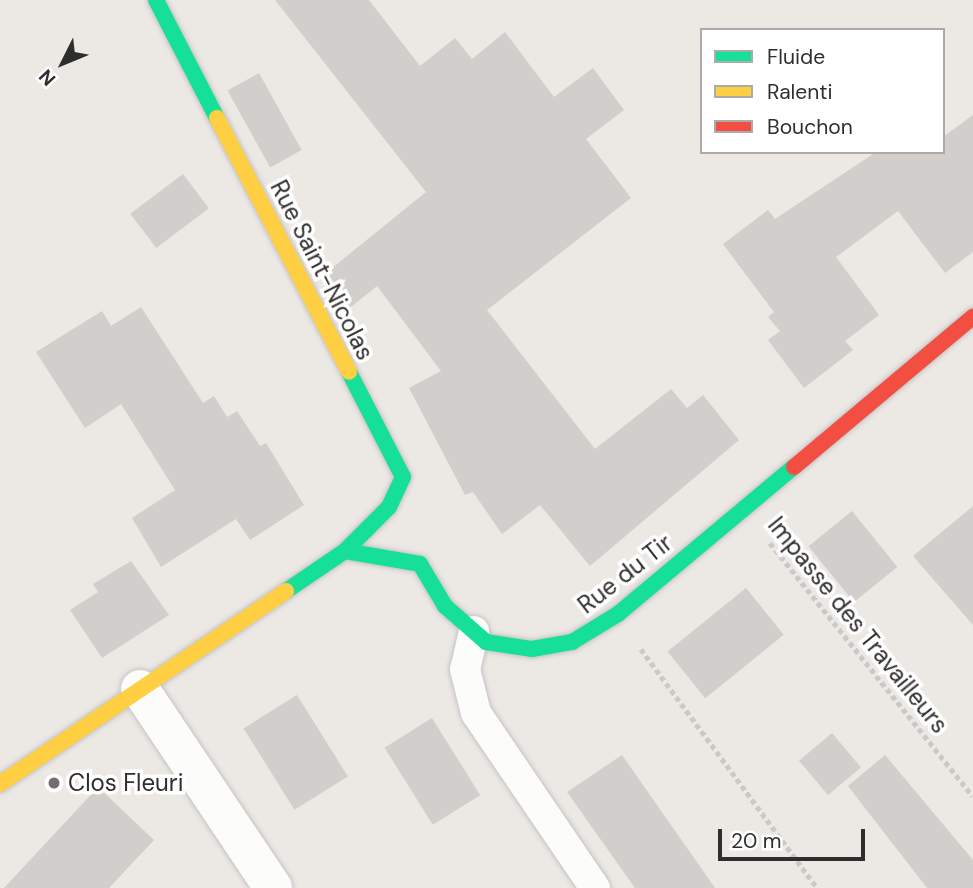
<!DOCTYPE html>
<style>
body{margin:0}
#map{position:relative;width:973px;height:888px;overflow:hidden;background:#ece8e4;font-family:"DM Sans",sans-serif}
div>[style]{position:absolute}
.building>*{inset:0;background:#d1cecb;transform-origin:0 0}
.path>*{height:4.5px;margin-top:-2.25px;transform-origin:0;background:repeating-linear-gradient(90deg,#c9c9c8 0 5px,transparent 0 8.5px)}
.roads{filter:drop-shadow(0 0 2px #c5c4c5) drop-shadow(0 0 2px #c5c4c5)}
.lane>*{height:30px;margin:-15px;padding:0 15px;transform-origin:15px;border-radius:15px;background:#fcfcfb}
.street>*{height:38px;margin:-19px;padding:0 19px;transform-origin:19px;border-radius:19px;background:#fcfcfb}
.fast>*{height:16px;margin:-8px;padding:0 8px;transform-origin:8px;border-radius:8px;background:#16e098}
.slow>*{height:16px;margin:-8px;padding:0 8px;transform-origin:8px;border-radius:8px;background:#ffcf43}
.jam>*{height:16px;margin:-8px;padding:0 8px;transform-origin:8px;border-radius:8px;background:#f24e42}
.dots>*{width:19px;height:19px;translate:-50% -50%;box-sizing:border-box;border:4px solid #fff;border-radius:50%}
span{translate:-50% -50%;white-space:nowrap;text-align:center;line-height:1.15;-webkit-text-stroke:7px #fff;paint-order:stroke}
.street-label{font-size:24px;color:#2e2e2e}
.poi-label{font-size:24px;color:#2e2e2e}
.left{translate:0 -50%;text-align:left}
.legend{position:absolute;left:700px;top:28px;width:245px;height:126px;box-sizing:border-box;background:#fff;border:2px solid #ababab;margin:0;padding:9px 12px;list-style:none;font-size:21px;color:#2e2e2e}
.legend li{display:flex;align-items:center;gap:14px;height:35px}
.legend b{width:35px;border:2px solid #ababab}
.north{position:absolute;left:28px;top:28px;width:70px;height:70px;-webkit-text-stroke:5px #fff;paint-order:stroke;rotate:227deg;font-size:19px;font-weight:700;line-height:28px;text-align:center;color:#2e2e2e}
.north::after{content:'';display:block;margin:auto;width:24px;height:32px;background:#2e2e2e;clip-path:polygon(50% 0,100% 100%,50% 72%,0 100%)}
.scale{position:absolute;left:718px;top:829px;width:147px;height:32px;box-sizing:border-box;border:4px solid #2e2e2e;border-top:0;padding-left:9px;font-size:21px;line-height:24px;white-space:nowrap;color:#2e2e2e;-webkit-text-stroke:5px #fff;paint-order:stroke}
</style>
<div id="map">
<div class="building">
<div style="clip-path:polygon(275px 0,369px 0,420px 66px,455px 38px,472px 59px,505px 32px,554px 97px,593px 68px,624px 110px,586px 139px,631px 198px,487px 310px,595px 449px,671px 389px,687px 408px,703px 395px,739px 440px,590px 566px,540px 505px,502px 534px,473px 492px,465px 495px,409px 388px,441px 371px,377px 286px,346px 311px,326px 273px,426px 192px)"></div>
<div style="left:259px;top:73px;width:88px;height:36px;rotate:61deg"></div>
<div style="clip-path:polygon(973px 115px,973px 252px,945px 273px,898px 211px,836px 257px,879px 315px,845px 341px,853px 350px,804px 388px,768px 340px,780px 331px,768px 317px,774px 312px,723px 244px,768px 210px,775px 219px,876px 152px,943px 152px,943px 137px)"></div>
<div style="left:183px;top:174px;width:43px;height:66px;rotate:53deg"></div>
<div style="clip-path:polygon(141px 307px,203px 403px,214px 396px,227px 417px,237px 411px,260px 446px,266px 443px,304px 505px,250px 540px,236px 519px,161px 567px,132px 518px,175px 490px,121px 404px,85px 428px,36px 352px,102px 311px,111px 326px)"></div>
<div style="clip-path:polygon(973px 506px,973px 625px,913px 556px)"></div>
<div style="left:852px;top:511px;width:72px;height:56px;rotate:51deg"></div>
<div style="clip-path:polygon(131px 561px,169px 615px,102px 658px,70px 610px,98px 592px,93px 584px)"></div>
<div style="left:746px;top:588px;width:60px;height:101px;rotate:51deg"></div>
<div style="left:297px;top:695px;width:96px;height:63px;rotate:58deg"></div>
<div style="left:432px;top:718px;width:91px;height:56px;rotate:58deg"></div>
<div style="left:832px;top:733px;width:45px;height:43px;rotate:50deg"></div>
<div style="clip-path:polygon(622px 755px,715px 888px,635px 888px,567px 792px)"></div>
<div style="clip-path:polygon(885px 755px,973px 860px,973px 888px,927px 888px,848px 786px)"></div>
<div style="clip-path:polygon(98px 787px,154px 840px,109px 888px,4px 888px)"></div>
</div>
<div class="path">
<div style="left:770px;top:543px;width:324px;rotate:51.3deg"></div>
<div style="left:641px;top:649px;width:297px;rotate:53.6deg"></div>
</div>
<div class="roads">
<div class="lane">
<div style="left:474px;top:631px;width:39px;rotate:103deg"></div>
<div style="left:465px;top:669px;width:45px;rotate:76deg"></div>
<div style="left:476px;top:713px;width:212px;rotate:55.8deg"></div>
</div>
<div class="street">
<div style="left:140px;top:689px;width:239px;rotate:56.2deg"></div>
</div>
<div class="fast">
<div style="left:156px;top:0;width:133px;rotate:62.7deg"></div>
<div style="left:345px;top:551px;width:76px;rotate:9.8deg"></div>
<div style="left:420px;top:564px;width:49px;rotate:59.2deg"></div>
<div style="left:445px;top:606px;width:55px;rotate:41.3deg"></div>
<div style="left:486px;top:642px;width:47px;rotate:8.7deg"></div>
<div style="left:532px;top:649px;width:41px;rotate:-9.9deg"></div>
<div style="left:572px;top:642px;width:54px;rotate:-31.3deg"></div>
<div style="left:618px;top:614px;width:229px;rotate:-39.9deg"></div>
<div style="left:286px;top:591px;width:71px;rotate:-34.1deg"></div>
<div style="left:345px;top:551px;width:62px;rotate:-45deg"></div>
<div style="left:389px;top:507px;width:33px;rotate:-65deg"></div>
<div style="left:403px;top:477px;width:118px;rotate:-117.2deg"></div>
</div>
<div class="slow">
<div style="left:217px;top:118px;width:286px;rotate:62.5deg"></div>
<div style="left:0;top:784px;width:345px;rotate:-34deg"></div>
</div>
<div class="jam">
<div style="left:794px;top:467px;width:234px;rotate:-40deg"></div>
</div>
</div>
<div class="dots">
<div style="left:54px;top:783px;background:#706f6e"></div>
</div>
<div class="street-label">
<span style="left:322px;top:270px;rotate:63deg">Rue Saint-Nicolas</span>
<span style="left:625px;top:574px;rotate:-38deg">Rue du Tir</span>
<span style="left:858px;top:625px;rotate:51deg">Impasse des Travailleurs</span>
</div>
<div class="poi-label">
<span class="left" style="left:68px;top:783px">Clos Fleuri</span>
</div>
<ul class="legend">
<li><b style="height:9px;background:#16e098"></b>Fluide</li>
<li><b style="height:9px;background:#ffcf43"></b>Ralenti</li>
<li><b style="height:9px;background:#f24e42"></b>Bouchon</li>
</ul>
<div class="north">N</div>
<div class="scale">20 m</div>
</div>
